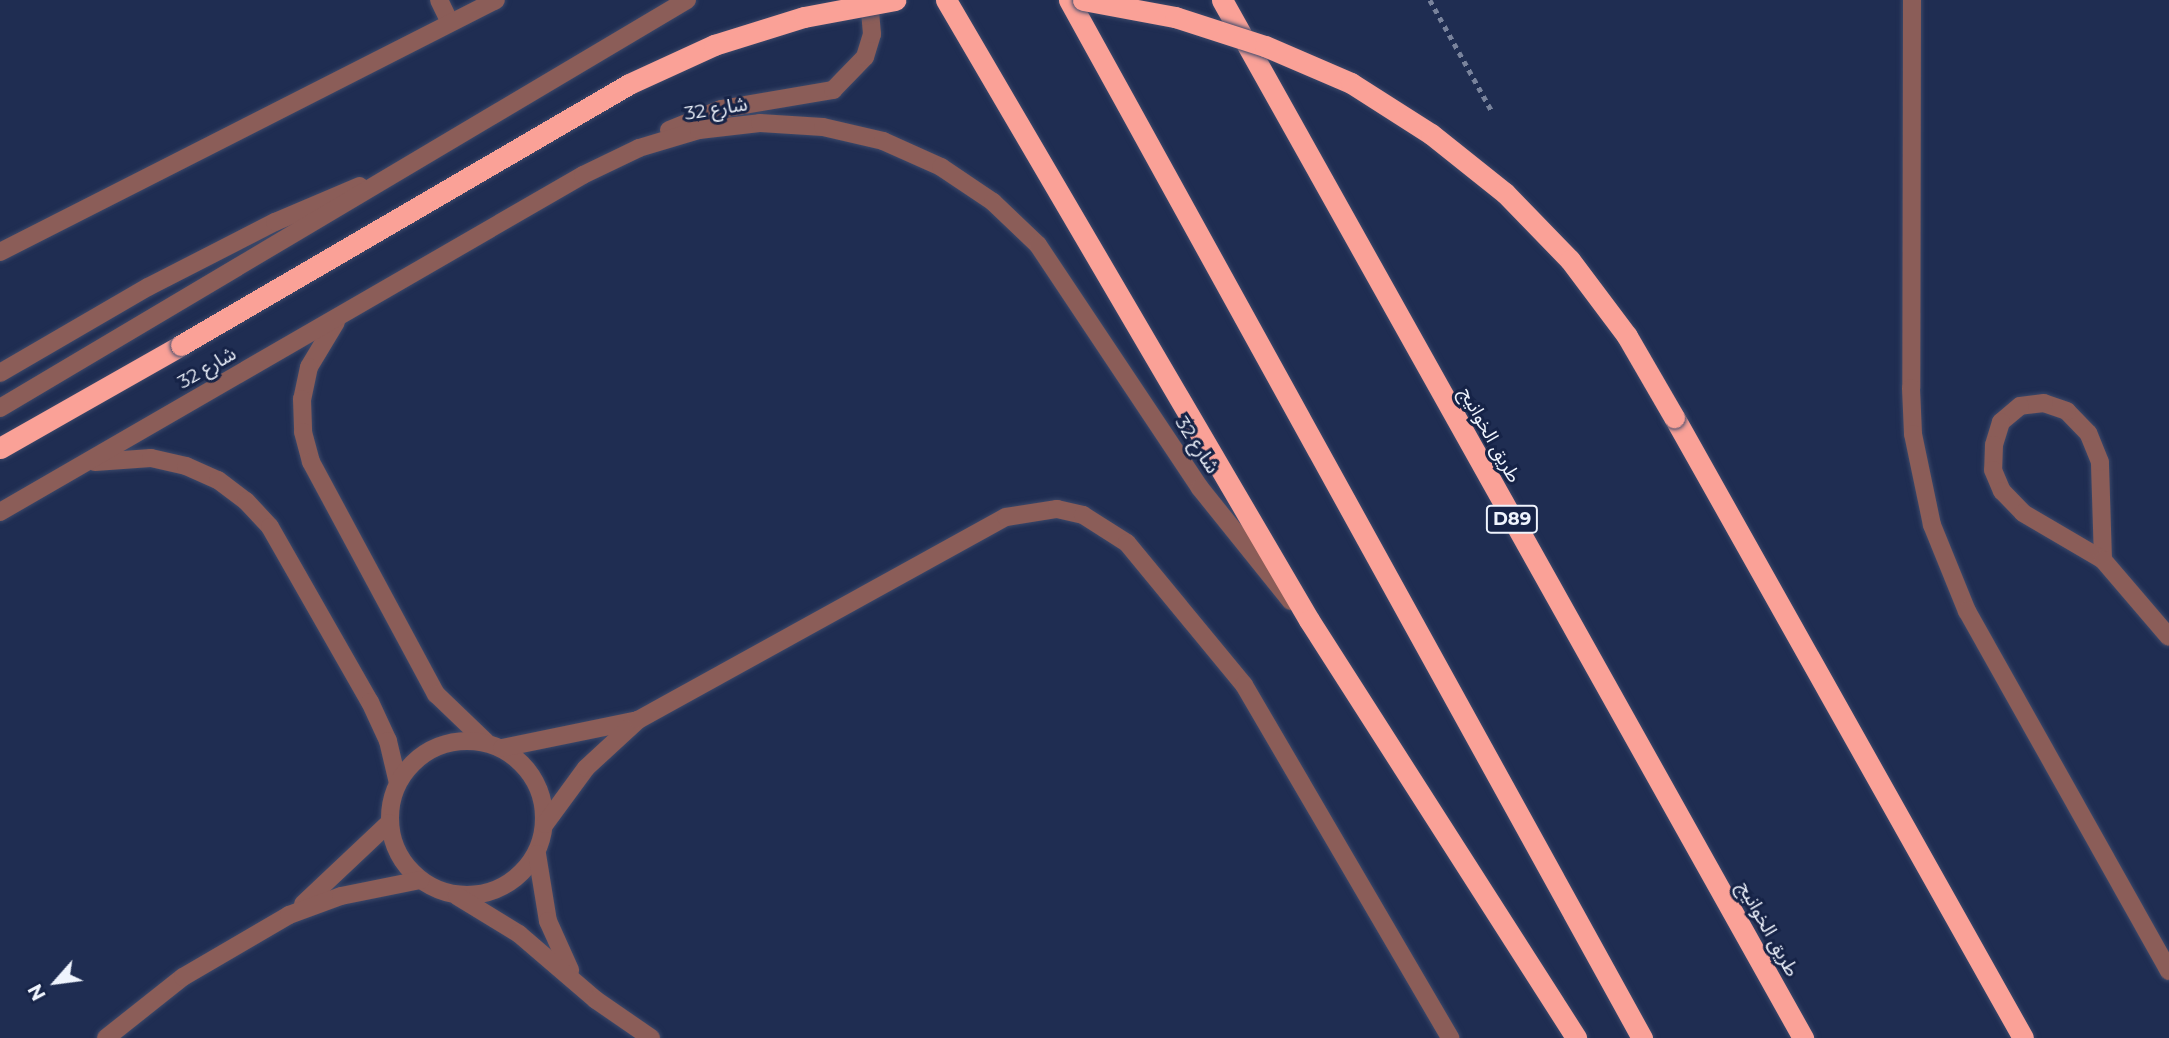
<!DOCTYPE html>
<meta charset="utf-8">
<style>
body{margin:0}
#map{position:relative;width:2169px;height:1038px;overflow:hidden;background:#1f2d52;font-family:Montserrat,"Noto Sans Arabic",sans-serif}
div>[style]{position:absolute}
.path>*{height:4.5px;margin-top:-2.25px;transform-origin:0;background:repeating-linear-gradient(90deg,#79839c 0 5px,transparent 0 10px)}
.roads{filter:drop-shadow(0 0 2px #3c496a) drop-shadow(0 0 2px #3c496a)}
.minor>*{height:18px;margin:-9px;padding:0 9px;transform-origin:9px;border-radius:9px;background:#8b5d58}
.minor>.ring{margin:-9px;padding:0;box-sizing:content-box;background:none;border:18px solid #8b5d58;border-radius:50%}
.highway>*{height:21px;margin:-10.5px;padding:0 10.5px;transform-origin:10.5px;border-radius:10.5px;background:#faa197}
.bridges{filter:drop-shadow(0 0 2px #3c496a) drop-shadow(0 0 2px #3c496a)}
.highway-bridge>*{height:21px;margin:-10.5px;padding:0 10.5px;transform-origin:10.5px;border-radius:10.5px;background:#faa197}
span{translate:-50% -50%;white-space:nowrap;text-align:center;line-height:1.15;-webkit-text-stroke:6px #162347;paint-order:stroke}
.shield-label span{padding:2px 5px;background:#162347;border:2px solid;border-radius:5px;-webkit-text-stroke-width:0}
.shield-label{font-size:18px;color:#eff4fd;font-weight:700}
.street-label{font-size:19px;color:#eff4fd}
.north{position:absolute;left:21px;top:947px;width:70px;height:70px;-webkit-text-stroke:5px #162347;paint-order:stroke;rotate:242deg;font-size:19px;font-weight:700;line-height:28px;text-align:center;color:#eff4fd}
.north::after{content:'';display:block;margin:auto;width:24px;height:32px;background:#eff4fd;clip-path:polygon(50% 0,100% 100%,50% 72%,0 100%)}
</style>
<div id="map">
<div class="path">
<div style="left:1430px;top:0;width:129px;rotate:60.9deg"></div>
</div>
<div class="roads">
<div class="minor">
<div style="left:439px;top:0;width:25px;rotate:64deg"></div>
<div style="left:1912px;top:0;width:388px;rotate:90.1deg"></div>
<div style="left:1911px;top:388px;width:46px;rotate:87.5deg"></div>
<div style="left:1913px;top:434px;width:93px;rotate:78.2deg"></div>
<div style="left:1932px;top:525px;width:93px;rotate:67.9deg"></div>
<div style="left:1967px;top:611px;width:413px;rotate:60.7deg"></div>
<div style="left:669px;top:130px;width:56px;rotate:-22deg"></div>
<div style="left:721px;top:109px;width:114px;rotate:-9.6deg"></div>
<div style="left:833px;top:90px;width:46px;rotate:-45.9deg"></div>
<div style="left:865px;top:57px;width:24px;rotate:-73deg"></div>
<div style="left:872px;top:34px;width:34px;rotate:-95deg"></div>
<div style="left:0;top:252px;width:556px;rotate:-26.93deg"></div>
<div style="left:336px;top:322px;width:52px;rotate:121deg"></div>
<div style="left:309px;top:367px;width:33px;rotate:102deg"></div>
<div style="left:302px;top:399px;width:33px;rotate:88deg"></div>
<div style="left:303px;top:432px;width:31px;rotate:75deg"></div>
<div style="left:311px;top:462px;width:264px;rotate:61.7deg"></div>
<div style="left:436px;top:694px;width:69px;rotate:43.8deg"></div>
<div style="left:0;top:373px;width:171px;rotate:-30.2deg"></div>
<div style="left:148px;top:287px;width:143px;rotate:-27.1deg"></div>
<div style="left:275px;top:222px;width:92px;rotate:-23deg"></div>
<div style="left:0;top:408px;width:799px;rotate:-30.71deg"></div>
<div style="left:95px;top:462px;width:56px;rotate:-4.1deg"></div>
<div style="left:151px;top:458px;width:36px;rotate:13deg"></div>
<div style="left:186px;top:466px;width:35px;rotate:24deg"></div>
<div style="left:218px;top:480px;width:35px;rotate:37deg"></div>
<div style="left:246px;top:501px;width:35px;rotate:47deg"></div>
<div style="left:270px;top:527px;width:202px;rotate:60.3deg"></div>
<div style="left:370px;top:702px;width:43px;rotate:65.2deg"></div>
<div style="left:388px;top:741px;width:43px;rotate:76.6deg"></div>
<div style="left:0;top:512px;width:673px;rotate:-30.03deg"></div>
<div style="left:583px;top:175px;width:62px;rotate:-25.7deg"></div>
<div style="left:639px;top:148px;width:63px;rotate:-16.7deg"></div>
<div style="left:699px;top:130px;width:61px;rotate:-6.5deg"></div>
<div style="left:760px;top:123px;width:63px;rotate:3.6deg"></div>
<div style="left:823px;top:127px;width:62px;rotate:13.1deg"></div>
<div style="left:883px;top:141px;width:64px;rotate:24.1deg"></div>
<div style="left:941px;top:167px;width:63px;rotate:33.9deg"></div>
<div style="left:993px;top:202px;width:62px;rotate:43.7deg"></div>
<div style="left:1038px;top:245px;width:292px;rotate:56.3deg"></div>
<div style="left:1200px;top:488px;width:145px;rotate:51.2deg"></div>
<div style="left:2103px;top:560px;width:98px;rotate:-91.8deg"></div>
<div style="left:2100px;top:462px;width:31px;rotate:-112deg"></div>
<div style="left:2088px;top:433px;width:30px;rotate:-134deg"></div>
<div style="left:2067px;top:411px;width:24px;rotate:-161deg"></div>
<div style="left:2044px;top:403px;width:24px;rotate:173deg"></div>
<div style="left:2020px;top:406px;width:25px;rotate:140deg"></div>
<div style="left:2001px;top:422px;width:24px;rotate:107deg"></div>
<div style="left:1994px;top:445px;width:25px;rotate:92deg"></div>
<div style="left:1993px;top:470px;width:23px;rotate:67deg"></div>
<div style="left:2002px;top:491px;width:30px;rotate:46deg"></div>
<div style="left:2023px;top:513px;width:93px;rotate:30.4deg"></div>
<div style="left:2103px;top:560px;width:101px;rotate:49.4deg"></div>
<div class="ring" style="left:390px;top:741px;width:136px;height:136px"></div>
<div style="left:502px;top:748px;width:135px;rotate:-11.6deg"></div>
<div style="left:545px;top:824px;width:69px;rotate:-53.8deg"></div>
<div style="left:586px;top:768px;width:71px;rotate:-42.7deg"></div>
<div style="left:638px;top:720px;width:420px;rotate:-28.9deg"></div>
<div style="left:1006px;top:517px;width:52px;rotate:-8.9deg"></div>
<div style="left:1057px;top:509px;width:27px;rotate:13deg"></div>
<div style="left:1083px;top:515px;width:52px;rotate:32.5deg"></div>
<div style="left:1127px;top:543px;width:184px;rotate:50.5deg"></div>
<div style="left:1244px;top:685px;width:409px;rotate:59.7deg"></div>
<div style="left:537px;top:854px;width:68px;rotate:80.7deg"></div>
<div style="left:548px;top:921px;width:54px;rotate:65.8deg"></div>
<div style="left:457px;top:896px;width:73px;rotate:31.5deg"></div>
<div style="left:519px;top:934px;width:101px;rotate:40.6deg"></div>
<div style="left:596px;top:1000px;width:67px;rotate:34.6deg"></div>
<div style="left:303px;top:904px;width:118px;rotate:-43.3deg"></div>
<div style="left:106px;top:1038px;width:98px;rotate:-38.4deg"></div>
<div style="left:183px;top:977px;width:123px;rotate:-30.3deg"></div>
<div style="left:289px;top:915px;width:55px;rotate:-20.1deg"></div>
<div style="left:341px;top:896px;width:81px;rotate:-11.4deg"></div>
</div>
<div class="highway">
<div style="left:946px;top:0;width:718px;rotate:59.65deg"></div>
<div style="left:1309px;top:620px;width:496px;rotate:57.4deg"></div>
<div style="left:1069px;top:0;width:1186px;rotate:61.1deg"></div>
<div style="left:1222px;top:0;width:1190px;rotate:60.76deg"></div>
<div style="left:1674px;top:417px;width:712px;rotate:60.66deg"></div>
<div style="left:0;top:448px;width:208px;rotate:-29.6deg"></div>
</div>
</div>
<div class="bridges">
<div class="highway-bridge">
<div style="left:1083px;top:0;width:94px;rotate:10.5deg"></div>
<div style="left:1175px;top:17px;width:95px;rotate:17.9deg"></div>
<div style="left:1265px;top:46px;width:94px;rotate:23.3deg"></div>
<div style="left:1351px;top:83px;width:95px;rotate:32.5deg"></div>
<div style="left:1431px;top:134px;width:95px;rotate:38.6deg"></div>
<div style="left:1505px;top:193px;width:93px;rotate:45.9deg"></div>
<div style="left:1570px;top:260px;width:95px;rotate:53.1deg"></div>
<div style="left:1627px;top:336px;width:94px;rotate:59.9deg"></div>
<div style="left:181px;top:345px;width:518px;rotate:-30.22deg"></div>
<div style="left:629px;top:84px;width:94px;rotate:-24.6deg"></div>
<div style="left:714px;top:45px;width:94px;rotate:-17.3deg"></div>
<div style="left:804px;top:17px;width:93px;rotate:-10.6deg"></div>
</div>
</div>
<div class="shield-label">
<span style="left:1512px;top:519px">D89</span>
</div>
<div class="street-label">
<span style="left:716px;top:109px;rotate:-9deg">شارع 32</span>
<span style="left:207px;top:368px;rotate:-30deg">شارع 32</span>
<span style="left:1490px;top:435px;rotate:61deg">طريق الخوانيج</span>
<span style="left:1197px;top:445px;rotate:57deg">شارع 32</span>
<span style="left:1768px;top:929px;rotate:61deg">طريق الخوانيج</span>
</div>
<div class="north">N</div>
</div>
